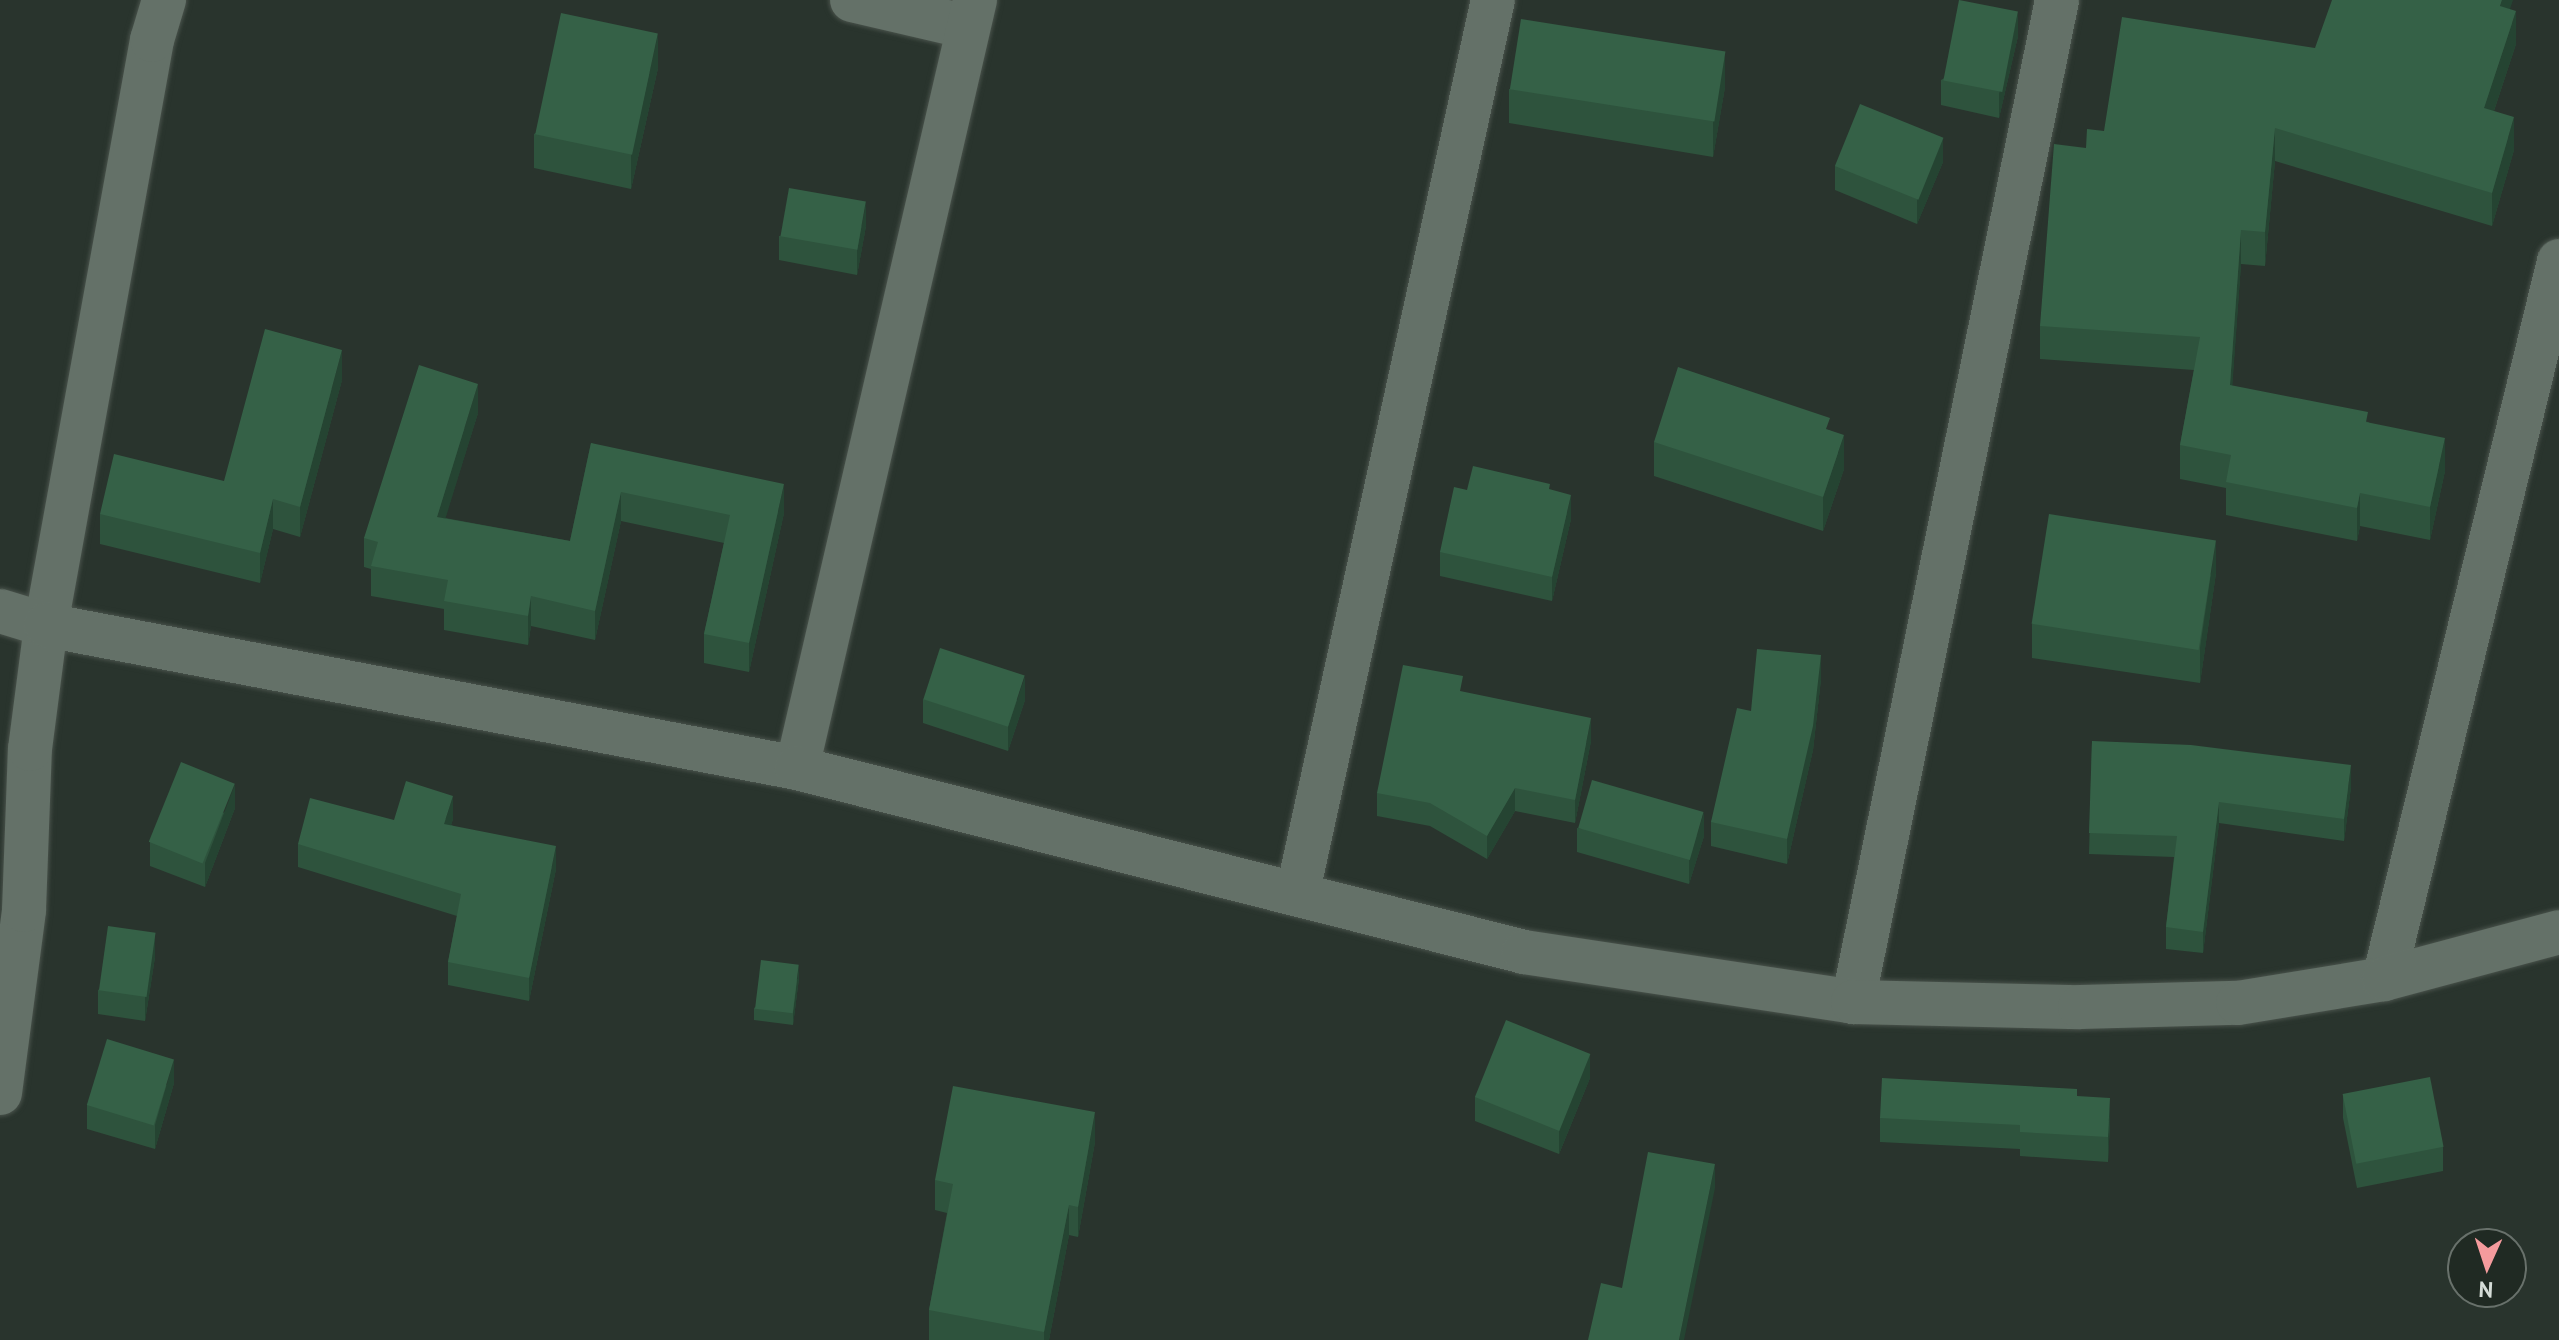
<!DOCTYPE html>
<style>
body{margin:0}
#map{position:relative;width:2559px;height:1340px;overflow:hidden;background:#29342d;font-family:"PT Sans",sans-serif}
div>[style]{position:absolute}
.roads{filter:drop-shadow(0 0 2px #49524b) drop-shadow(0 0 2px #49524b)}
.minor>*{height:44px;margin:-22px;padding:0 22px;transform-origin:22px;border-radius:22px;background:#647168}
.tertiary>*{height:44px;margin:-22px;padding:0 22px;transform-origin:22px;border-radius:22px;background:#647168}
.wall>*{inset:0;background:#2e533d}
.shaded-wall>*{inset:0;background:#254432}
.building>*{inset:0;background:#356147;transform-origin:0 0}
span{translate:-50% -50%;white-space:nowrap;text-align:center;line-height:1.15;-webkit-text-stroke:8px #202a23;paint-order:stroke}
.north{position:absolute;left:2447px;top:1228px;width:80px;height:80px;box-sizing:border-box;background:#202a23;border:2px solid #68716b;border-radius:50%;rotate:183deg;font-size:22px;font-weight:700;line-height:32px;text-align:center;color:#d5dcd7}
.north::after{content:'';display:block;margin:auto;width:28px;height:36px;background:#f59b9d;clip-path:polygon(50% 0,100% 100%,50% 72%,0 100%)}
</style>
<div id="map">
<div class="roads">
<div class="minor">
<div style="left:852px;top:0;width:119px;rotate:13.1deg"></div>
<div style="left:797px;top:768px;width:788px;rotate:-76.95deg"></div>
<div style="left:1298px;top:891px;width:912px;rotate:-77.66deg"></div>
<div style="left:2384px;top:979px;width:739px;rotate:-76.3deg"></div>
<div style="left:1853px;top:1002px;width:1023px;rotate:-78.49deg"></div>
<div style="left:0;top:1093px;width:185px;rotate:-82.5deg"></div>
<div style="left:24px;top:910px;width:161px;rotate:-87.9deg"></div>
<div style="left:30px;top:749px;width:125px;rotate:-82.6deg"></div>
<div style="left:46px;top:625px;width:595px;rotate:-79.73deg"></div>
<div style="left:152px;top:40px;width:42px;rotate:-73.3deg"></div>
</div>
<div class="tertiary">
<div style="left:0;top:611px;width:48px;rotate:16.9deg"></div>
<div style="left:46px;top:625px;width:764px;rotate:10.78deg"></div>
<div style="left:797px;top:768px;width:750px;rotate:14.2deg"></div>
<div style="left:1524px;top:952px;width:333px;rotate:8.6deg"></div>
<div style="left:1853px;top:1002px;width:227px;rotate:1.3deg"></div>
<div style="left:2080px;top:1007px;width:158px;rotate:-1.5deg"></div>
<div style="left:2238px;top:1003px;width:148px;rotate:-9.3deg"></div>
<div style="left:2384px;top:979px;width:181px;rotate:-15deg"></div>
</div>
</div>
<div class="wall">
<div style="clip-path:polygon(2510px 9px,2516px 44px,2494px 111px,2514px 150px,2492px 226px,2275px 161px,2265px 266px,2241px 264px,2232px 386px,2368px 422px,2445px 471px,2430px 540px,2360px 526px,2357px 541px,2226px 515px,2226px 488px,2180px 479px,2180px 445px,2194px 370px,2040px 359px,2040px 326px,2086px 148px,2104px 131px,2315px 48px)"></div>
<div style="clip-path:polygon(2018px 36px,1999px 118px,1941px 105px,1941px 80px)"></div>
<div style="clip-path:polygon(658px 68px,631px 189px,534px 168px,534px 134px)"></div>
<div style="clip-path:polygon(1725px 87px,1713px 157px,1509px 123px,1509px 89px)"></div>
<div style="clip-path:polygon(1943px 162px,1917px 224px,1835px 190px,1835px 166px)"></div>
<div style="clip-path:polygon(866px 226px,857px 275px,779px 260px,779px 236px)"></div>
<div style="clip-path:polygon(342px 380px,300px 537px,273px 529px,260px 583px,100px 544px,100px 514px,224px 481px)"></div>
<div style="clip-path:polygon(478px 413px,445px 518px,570px 541px,591px 443px,784px 513px,749px 672px,704px 663px,704px 634px,724px 543px,621px 521px,595px 640px,531px 626px,528px 645px,444px 630px,444px 609px,371px 596px,371px 569px,364px 567px,364px 538px)"></div>
<div style="clip-path:polygon(1830px 430px,1844px 469px,1823px 531px,1654px 476px,1654px 442px)"></div>
<div style="clip-path:polygon(1467px 490px,1550px 490px,1571px 519px,1552px 601px,1440px 576px,1440px 552px)"></div>
<div style="clip-path:polygon(2216px 573px,2200px 683px,2032px 658px,2032px 624px)"></div>
<div style="clip-path:polygon(1821px 679px,1813px 750px,1787px 864px,1711px 846px,1711px 822px,1751px 711px)"></div>
<div style="clip-path:polygon(923px 699px,1025px 700px,1008px 751px,923px 723px)"></div>
<div style="clip-path:polygon(1591px 741px,1575px 823px,1515px 811px,1487px 859px,1430px 826px,1377px 816px,1377px 793px)"></div>
<div style="clip-path:polygon(2092px 741px,2351px 787px,2344px 841px,2219px 823px,2203px 953px,2166px 949px,2166px 927px,2174px 857px,2089px 854px)"></div>
<div style="clip-path:polygon(235px 808px,205px 887px,150px 866px,150px 842px)"></div>
<div style="clip-path:polygon(453px 819px,451px 825px,556px 869px,529px 1001px,448px 985px,448px 962px,457px 916px,298px 867px,298px 844px,394px 820px)"></div>
<div style="clip-path:polygon(1577px 828px,1704px 836px,1689px 884px,1577px 852px)"></div>
<div style="clip-path:polygon(155px 957px,145px 1021px,98px 1014px,98px 990px)"></div>
<div style="clip-path:polygon(799px 978px,793px 1025px,754px 1020px,754px 1008px)"></div>
<div style="clip-path:polygon(1590px 1078px,1559px 1154px,1475px 1121px,1475px 1097px)"></div>
<div style="clip-path:polygon(174px 1083px,155px 1149px,87px 1129px,87px 1105px)"></div>
<div style="clip-path:polygon(2343px 1094px,2443px 1147px,2443px 1171px,2357px 1188px,2343px 1118px)"></div>
<div style="clip-path:polygon(2077px 1096px,2110px 1122px,2108px 1162px,2020px 1156px,2020px 1149px,1880px 1142px,1880px 1118px)"></div>
<div style="clip-path:polygon(1095px 1142px,1078px 1237px,1069px 1235px,1049px 1340px,929px 1340px,929px 1310px,947px 1213px,935px 1210px,935px 1180px)"></div>
</div>
<div class="shaded-wall">
<div style="clip-path:polygon(2502px 0,2513px 0,2500px 39px,2500px 6px)"></div>
<div style="clip-path:polygon(2516px 11px,2516px 44px,2484px 141px,2484px 108px)"></div>
<div style="clip-path:polygon(2018px 12px,2018px 36px,1999px 118px,1999px 94px)"></div>
<div style="clip-path:polygon(658px 34px,658px 68px,631px 189px,631px 155px)"></div>
<div style="clip-path:polygon(1725px 53px,1725px 87px,1713px 157px,1713px 123px)"></div>
<div style="clip-path:polygon(2514px 117px,2514px 150px,2492px 226px,2492px 193px)"></div>
<div style="clip-path:polygon(2275px 128px,2275px 161px,2265px 266px,2265px 232px)"></div>
<div style="clip-path:polygon(1943px 138px,1943px 162px,1917px 224px,1917px 200px)"></div>
<div style="clip-path:polygon(866px 202px,866px 226px,857px 275px,857px 251px)"></div>
<div style="clip-path:polygon(2241px 230px,2241px 264px,2230px 419px,2230px 385px)"></div>
<div style="clip-path:polygon(342px 350px,342px 380px,300px 537px,300px 507px)"></div>
<div style="clip-path:polygon(478px 384px,478px 413px,437px 546px,437px 517px)"></div>
<div style="clip-path:polygon(1844px 435px,1844px 469px,1823px 531px,1823px 497px)"></div>
<div style="clip-path:polygon(2445px 438px,2445px 471px,2430px 540px,2430px 507px)"></div>
<div style="clip-path:polygon(784px 484px,784px 513px,749px 672px,749px 643px)"></div>
<div style="clip-path:polygon(621px 492px,621px 521px,595px 640px,595px 611px)"></div>
<div style="clip-path:polygon(2360px 493px,2360px 526px,2357px 541px,2357px 508px)"></div>
<div style="clip-path:polygon(1571px 495px,1571px 519px,1552px 601px,1552px 577px)"></div>
<div style="clip-path:polygon(273px 499px,273px 529px,260px 583px,260px 553px)"></div>
<div style="clip-path:polygon(2216px 539px,2216px 573px,2200px 683px,2200px 648px)"></div>
<div style="clip-path:polygon(531px 596px,531px 626px,528px 645px,528px 616px)"></div>
<div style="clip-path:polygon(1821px 655px,1821px 679px,1813px 750px,1787px 864px,1787px 839px)"></div>
<div style="clip-path:polygon(1025px 676px,1025px 700px,1008px 751px,1008px 727px)"></div>
<div style="clip-path:polygon(1591px 718px,1591px 741px,1575px 823px,1575px 800px)"></div>
<div style="clip-path:polygon(2351px 765px,2351px 787px,2344px 841px,2344px 819px)"></div>
<div style="clip-path:polygon(235px 784px,235px 808px,205px 887px,205px 863px)"></div>
<div style="clip-path:polygon(1515px 788px,1515px 811px,1487px 859px,1487px 836px)"></div>
<div style="clip-path:polygon(453px 796px,453px 819px,444px 847px,444px 824px)"></div>
<div style="clip-path:polygon(2219px 802px,2219px 823px,2203px 953px,2203px 932px)"></div>
<div style="clip-path:polygon(1704px 812px,1704px 836px,1689px 884px,1689px 860px)"></div>
<div style="clip-path:polygon(556px 846px,556px 869px,529px 1001px,529px 978px)"></div>
<div style="clip-path:polygon(155px 933px,155px 957px,145px 1021px,145px 996px)"></div>
<div style="clip-path:polygon(799px 965px,799px 978px,793px 1025px,793px 1013px)"></div>
<div style="clip-path:polygon(1590px 1054px,1590px 1078px,1559px 1154px,1559px 1130px)"></div>
<div style="clip-path:polygon(174px 1059px,174px 1083px,155px 1149px,155px 1125px)"></div>
<div style="clip-path:polygon(2110px 1098px,2110px 1122px,2108px 1162px,2108px 1137px)"></div>
<div style="clip-path:polygon(1095px 1112px,1095px 1142px,1078px 1237px,1078px 1207px)"></div>
<div style="clip-path:polygon(1715px 1164px,1715px 1188px,1684px 1340px,1679px 1340px)"></div>
<div style="clip-path:polygon(1069px 1205px,1069px 1235px,1049px 1340px,1044px 1340px,1044px 1332px)"></div>
</div>
<div class="building">
<div style="left:1959px;top:0;width:60px;height:82px;rotate:11deg"></div>
<div style="clip-path:polygon(2332px 0,2502px 0,2500px 6px,2516px 11px,2484px 108px,2514px 117px,2492px 193px,2275px 128px,2265px 232px,2241px 230px,2230px 385px,2368px 412px,2366px 422px,2445px 438px,2430px 507px,2360px 493px,2357px 508px,2226px 482px,2231px 455px,2180px 445px,2200px 337px,2040px 326px,2054px 144px,2086px 148px,2087px 129px,2104px 131px,2122px 17px,2315px 48px)"></div>
<div style="left:561px;top:13px;width:99px;height:124px;rotate:12deg"></div>
<div style="left:1521px;top:19px;width:207px;height:71px;rotate:9deg"></div>
<div style="left:1860px;top:104px;width:90px;height:67px;rotate:22deg"></div>
<div style="left:789px;top:188px;width:78px;height:49px;rotate:10deg"></div>
<div style="clip-path:polygon(265px 329px,342px 350px,300px 507px,273px 499px,260px 553px,100px 514px,114px 454px,224px 481px)"></div>
<div style="clip-path:polygon(419px 365px,478px 384px,437px 517px,570px 541px,591px 443px,784px 484px,749px 643px,704px 634px,730px 515px,621px 492px,595px 611px,531px 596px,528px 616px,444px 601px,448px 580px,371px 566px,378px 542px,364px 538px)"></div>
<div style="clip-path:polygon(1678px 367px,1830px 418px,1826px 429px,1844px 435px,1823px 497px,1654px 442px)"></div>
<div style="clip-path:polygon(1473px 466px,1550px 484px,1549px 489px,1571px 495px,1552px 577px,1440px 552px,1454px 487px,1467px 490px)"></div>
<div style="left:2049px;top:514px;width:169px;height:111px;rotate:9deg"></div>
<div style="left:940px;top:648px;width:89px;height:54px;rotate:18deg"></div>
<div style="clip-path:polygon(1757px 649px,1821px 655px,1813px 726px,1787px 839px,1711px 822px,1737px 708px,1751px 711px)"></div>
<div style="clip-path:polygon(1403px 665px,1463px 676px,1460px 691px,1591px 718px,1575px 800px,1515px 788px,1487px 836px,1430px 803px,1377px 793px)"></div>
<div style="clip-path:polygon(2092px 741px,2191px 745px,2351px 765px,2344px 819px,2219px 802px,2203px 932px,2166px 927px,2177px 836px,2089px 833px)"></div>
<div style="left:181px;top:762px;width:58px;height:86px;rotate:22deg"></div>
<div style="left:1592px;top:780px;width:116px;height:50px;rotate:16deg"></div>
<div style="clip-path:polygon(406px 781px,453px 796px,444px 824px,556px 846px,529px 978px,448px 962px,461px 894px,298px 844px,310px 798px,394px 820px)"></div>
<div style="left:108px;top:926px;width:48px;height:65px;rotate:8deg"></div>
<div style="left:761px;top:960px;width:38px;height:49px;rotate:7deg"></div>
<div style="left:1506px;top:1020px;width:91px;height:83px;rotate:22deg"></div>
<div style="left:107px;top:1039px;width:70px;height:69px;rotate:17deg"></div>
<div style="left:2430px;top:1077px;width:71px;height:89px;rotate:79deg"></div>
<div style="clip-path:polygon(1882px 1078px,2077px 1089px,2077px 1096px,2110px 1098px,2108px 1137px,2020px 1132px,2020px 1125px,1880px 1118px)"></div>
<div style="clip-path:polygon(953px 1086px,1095px 1112px,1078px 1207px,1069px 1205px,1044px 1332px,929px 1310px,953px 1184px,935px 1180px)"></div>
<div style="clip-path:polygon(1648px 1152px,1715px 1164px,1679px 1340px,1588px 1340px,1601px 1283px,1622px 1288px)"></div>
</div>
<div class="north">N</div>
</div>
